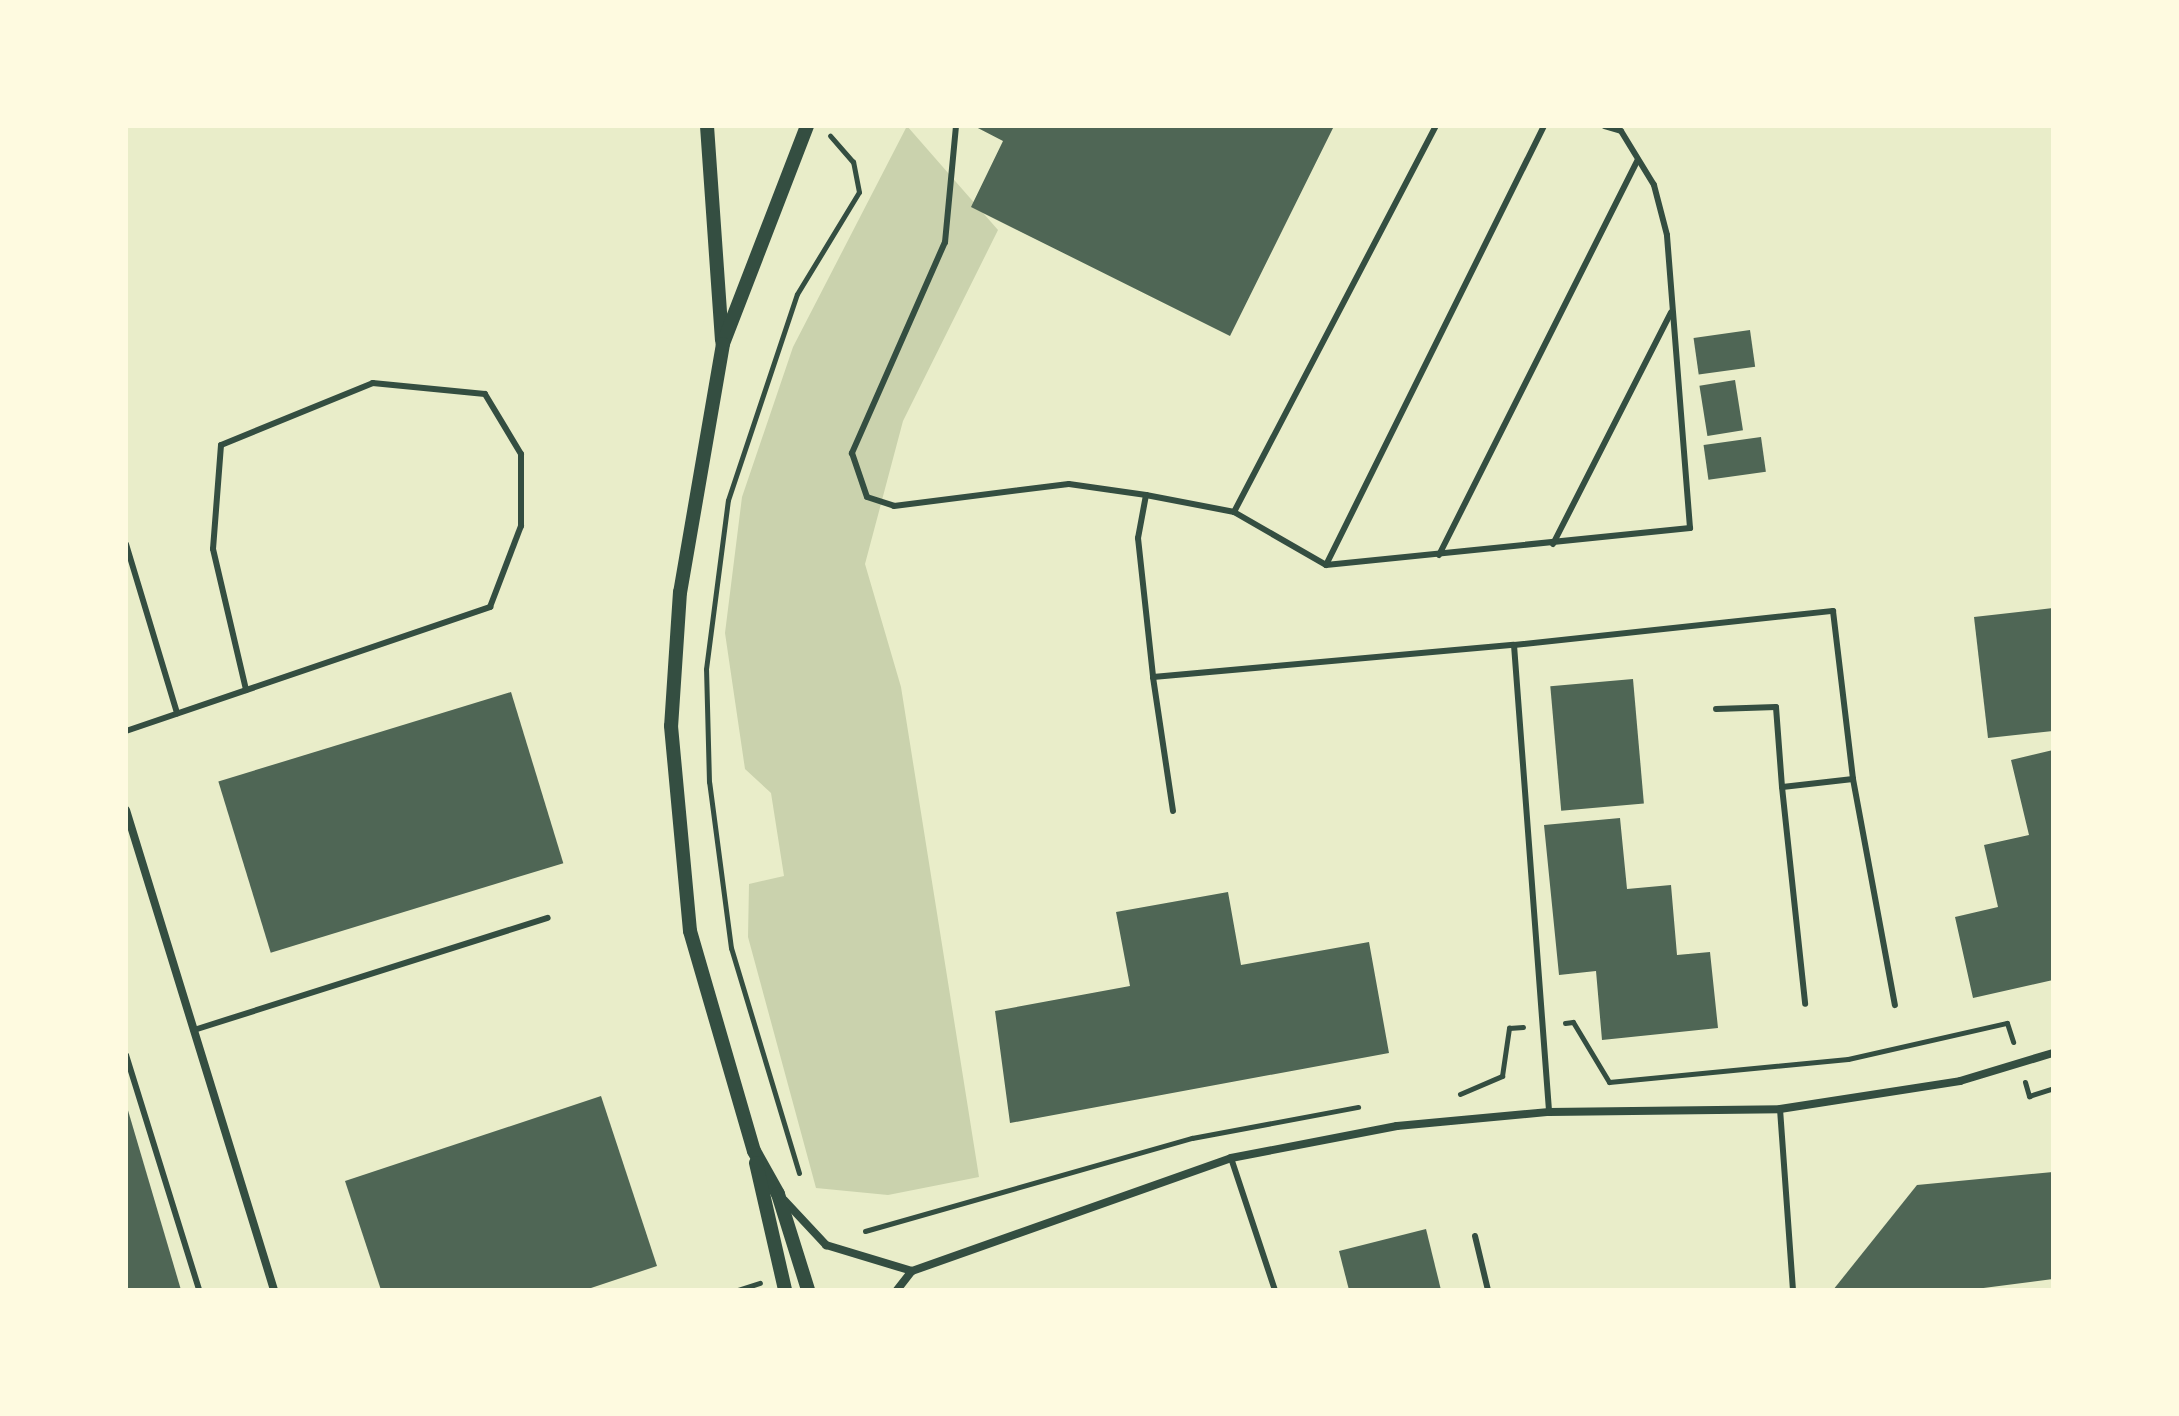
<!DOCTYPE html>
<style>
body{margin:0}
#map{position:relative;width:2179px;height:1416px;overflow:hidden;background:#e9edc9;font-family:Signika,sans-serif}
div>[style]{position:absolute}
.green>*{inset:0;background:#cad2ad}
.building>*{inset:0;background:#4f6655;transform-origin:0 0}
.path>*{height:5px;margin:-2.5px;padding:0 2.5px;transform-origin:2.5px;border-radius:2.5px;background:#344e41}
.service>*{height:6px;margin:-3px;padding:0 3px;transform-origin:3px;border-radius:3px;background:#344e41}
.minor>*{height:8px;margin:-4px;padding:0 4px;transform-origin:4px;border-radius:4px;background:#344e41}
.tertiary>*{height:14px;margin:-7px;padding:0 7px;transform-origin:7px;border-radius:7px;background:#344e41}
span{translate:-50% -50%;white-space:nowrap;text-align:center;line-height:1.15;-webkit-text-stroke:7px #fefae0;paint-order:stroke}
.frame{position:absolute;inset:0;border:128px solid #fefae0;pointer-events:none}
</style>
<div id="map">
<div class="green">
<div style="clip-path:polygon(907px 126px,998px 230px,903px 421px,865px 564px,901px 687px,979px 1177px,888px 1195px,816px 1188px,748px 937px,749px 884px,784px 876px,771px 793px,745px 769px,725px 633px,742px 497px,793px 347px)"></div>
</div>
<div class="building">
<div style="clip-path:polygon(974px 126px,1334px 126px,1230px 336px,971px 207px,1003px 141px)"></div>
<div style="left:1750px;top:330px;width:37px;height:57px;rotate:82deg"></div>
<div style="left:1735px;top:380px;width:51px;height:36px;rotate:81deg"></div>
<div style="left:1761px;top:437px;width:35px;height:58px;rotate:82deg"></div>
<div style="clip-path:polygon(2053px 608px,2053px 731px,1988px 738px,1974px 617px)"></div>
<div style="left:1633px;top:679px;width:125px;height:83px;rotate:85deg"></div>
<div style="left:511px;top:692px;width:179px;height:306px;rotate:73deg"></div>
<div style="clip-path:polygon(2053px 750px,2053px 980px,1973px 998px,1955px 917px,1998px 907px,1984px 845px,2029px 835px,2011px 760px)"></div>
<div style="clip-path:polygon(1620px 818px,1627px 889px,1671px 885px,1677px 955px,1710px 952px,1718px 1028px,1602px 1040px,1596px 971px,1559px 975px,1544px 825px)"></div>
<div style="clip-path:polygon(1228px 892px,1241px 965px,1369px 942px,1389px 1053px,1010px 1123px,995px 1011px,1130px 986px,1116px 912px)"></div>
<div style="clip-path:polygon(601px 1096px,657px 1266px,585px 1290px,381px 1290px,345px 1181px)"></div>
<div style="clip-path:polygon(126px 1107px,127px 1107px,181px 1290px,126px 1290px)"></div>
<div style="clip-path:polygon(2053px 1172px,2053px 1279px,1968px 1290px,1833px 1290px,1917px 1185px)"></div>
<div style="clip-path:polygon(1426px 1229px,1441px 1290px,1349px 1290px,1339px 1251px)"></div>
</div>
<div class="path">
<div style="left:1565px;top:1023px;width:8px;rotate:-7deg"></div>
<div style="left:1573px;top:1022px;width:70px;rotate:59deg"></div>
<div style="left:1609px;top:1082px;width:240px;rotate:-5.5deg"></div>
<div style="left:1848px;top:1059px;width:163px;rotate:-12.8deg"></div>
<div style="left:2007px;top:1023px;width:20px;rotate:72deg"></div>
<div style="left:2025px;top:1082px;width:15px;rotate:74deg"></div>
<div style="left:2029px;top:1096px;width:25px;rotate:-18deg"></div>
<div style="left:1460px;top:1094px;width:46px;rotate:-23.2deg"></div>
<div style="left:1502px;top:1076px;width:49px;rotate:-81.7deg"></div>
<div style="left:1509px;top:1028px;width:14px;rotate:-4deg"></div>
<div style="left:799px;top:1173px;width:235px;rotate:-106.8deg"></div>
<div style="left:731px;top:948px;width:167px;rotate:-97.5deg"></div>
<div style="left:709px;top:782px;width:113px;rotate:-91.5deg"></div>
<div style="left:706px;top:669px;width:170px;rotate:-82.6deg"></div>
<div style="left:728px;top:500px;width:217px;rotate:-71.5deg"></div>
<div style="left:797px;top:294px;width:119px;rotate:-58.7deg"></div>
<div style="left:859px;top:192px;width:31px;rotate:-101deg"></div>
<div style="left:853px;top:162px;width:35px;rotate:-131deg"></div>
<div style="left:865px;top:1231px;width:340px;rotate:-15.9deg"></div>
<div style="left:1192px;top:1138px;width:169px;rotate:-10.6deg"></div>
<div style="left:738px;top:1290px;width:23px;rotate:-18deg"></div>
</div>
<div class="service">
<div style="left:956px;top:126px;width:117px;rotate:95.4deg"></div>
<div style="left:945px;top:242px;width:231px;rotate:113.8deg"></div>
<div style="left:852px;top:453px;width:46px;rotate:71.2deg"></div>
<div style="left:867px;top:497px;width:28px;rotate:18deg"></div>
<div style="left:894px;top:506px;width:176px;rotate:-7.2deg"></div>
<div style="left:1069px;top:484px;width:78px;rotate:8.1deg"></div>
<div style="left:1146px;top:495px;width:90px;rotate:10.9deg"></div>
<div style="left:1234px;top:512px;width:106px;rotate:29.9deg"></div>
<div style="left:1326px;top:565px;width:366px;rotate:-5.8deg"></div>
<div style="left:1690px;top:528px;width:294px;rotate:-94.5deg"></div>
<div style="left:1667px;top:235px;width:52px;rotate:-104.6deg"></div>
<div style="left:1654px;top:185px;width:63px;rotate:-121.4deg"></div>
<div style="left:1621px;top:131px;width:17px;rotate:-163deg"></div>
<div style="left:1146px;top:495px;width:44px;rotate:100.5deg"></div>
<div style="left:1138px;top:538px;width:140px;rotate:83.8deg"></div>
<div style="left:1234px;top:512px;width:436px;rotate:-62.4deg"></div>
<div style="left:126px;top:544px;width:177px;rotate:73.2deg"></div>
<div style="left:1553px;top:544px;width:260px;rotate:-63deg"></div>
<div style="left:1439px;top:555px;width:442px;rotate:-63.3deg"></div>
<div style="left:1326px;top:565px;width:490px;rotate:-63.6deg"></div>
<div style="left:1514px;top:645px;width:321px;rotate:-6.1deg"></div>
<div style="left:1833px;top:611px;width:169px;rotate:83.2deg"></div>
<div style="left:1853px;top:779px;width:71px;rotate:173.6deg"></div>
<div style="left:1782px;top:787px;width:80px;rotate:-94.3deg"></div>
<div style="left:1776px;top:707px;width:60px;rotate:178.1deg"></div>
<div style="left:126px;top:731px;width:385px;rotate:-18.8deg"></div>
<div style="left:490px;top:607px;width:87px;rotate:-69.1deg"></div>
<div style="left:521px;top:526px;width:72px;rotate:-90deg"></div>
<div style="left:521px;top:454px;width:70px;rotate:-121deg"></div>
<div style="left:485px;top:394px;width:113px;rotate:-174.4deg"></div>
<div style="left:373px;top:383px;width:164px;rotate:157.8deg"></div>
<div style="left:221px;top:445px;width:104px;rotate:94.4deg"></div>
<div style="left:213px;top:549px;width:145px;rotate:76.8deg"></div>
<div style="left:1853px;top:779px;width:230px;rotate:79.5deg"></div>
<div style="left:1782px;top:787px;width:218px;rotate:83.9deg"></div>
<div style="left:1173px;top:811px;width:135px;rotate:-98.5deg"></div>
<div style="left:1153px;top:677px;width:362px;rotate:-5.1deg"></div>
<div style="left:1514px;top:645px;width:468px;rotate:85.7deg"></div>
<div style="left:194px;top:1030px;width:371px;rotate:-17.6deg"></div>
<div style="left:126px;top:1055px;width:246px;rotate:72.7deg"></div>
<div style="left:1780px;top:1109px;width:181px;rotate:85.9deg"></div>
<div style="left:1231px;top:1158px;width:139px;rotate:71.6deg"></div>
<div style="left:1475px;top:1236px;width:56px;rotate:76.5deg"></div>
</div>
<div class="minor">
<div style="left:126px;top:810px;width:502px;rotate:72.86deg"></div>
<div style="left:784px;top:1200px;width:62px;rotate:47deg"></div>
<div style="left:826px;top:1245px;width:90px;rotate:16.8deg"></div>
<div style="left:897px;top:1290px;width:24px;rotate:-52deg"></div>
<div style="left:912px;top:1271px;width:338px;rotate:-19.5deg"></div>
<div style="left:1231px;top:1158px;width:169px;rotate:-10.9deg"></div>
<div style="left:1397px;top:1126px;width:153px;rotate:-5.3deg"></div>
<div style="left:1549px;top:1112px;width:231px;rotate:-0.7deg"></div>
<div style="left:1780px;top:1109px;width:182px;rotate:-8.8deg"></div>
<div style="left:1960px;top:1081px;width:97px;rotate:-16.8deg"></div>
</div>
<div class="tertiary">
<div style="left:707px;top:126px;width:215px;rotate:86deg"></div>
<div style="left:807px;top:126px;width:234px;rotate:111.1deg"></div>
<div style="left:723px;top:344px;width:252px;rotate:99.8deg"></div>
<div style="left:680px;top:592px;width:134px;rotate:93.8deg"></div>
<div style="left:671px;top:726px;width:206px;rotate:84.7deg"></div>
<div style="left:690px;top:931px;width:229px;rotate:73.8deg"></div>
<div style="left:754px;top:1151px;width:49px;rotate:60.8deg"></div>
<div style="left:778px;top:1194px;width:101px;rotate:72.6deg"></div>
<div style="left:756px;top:1163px;width:130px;rotate:77.1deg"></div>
</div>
<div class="frame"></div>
</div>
